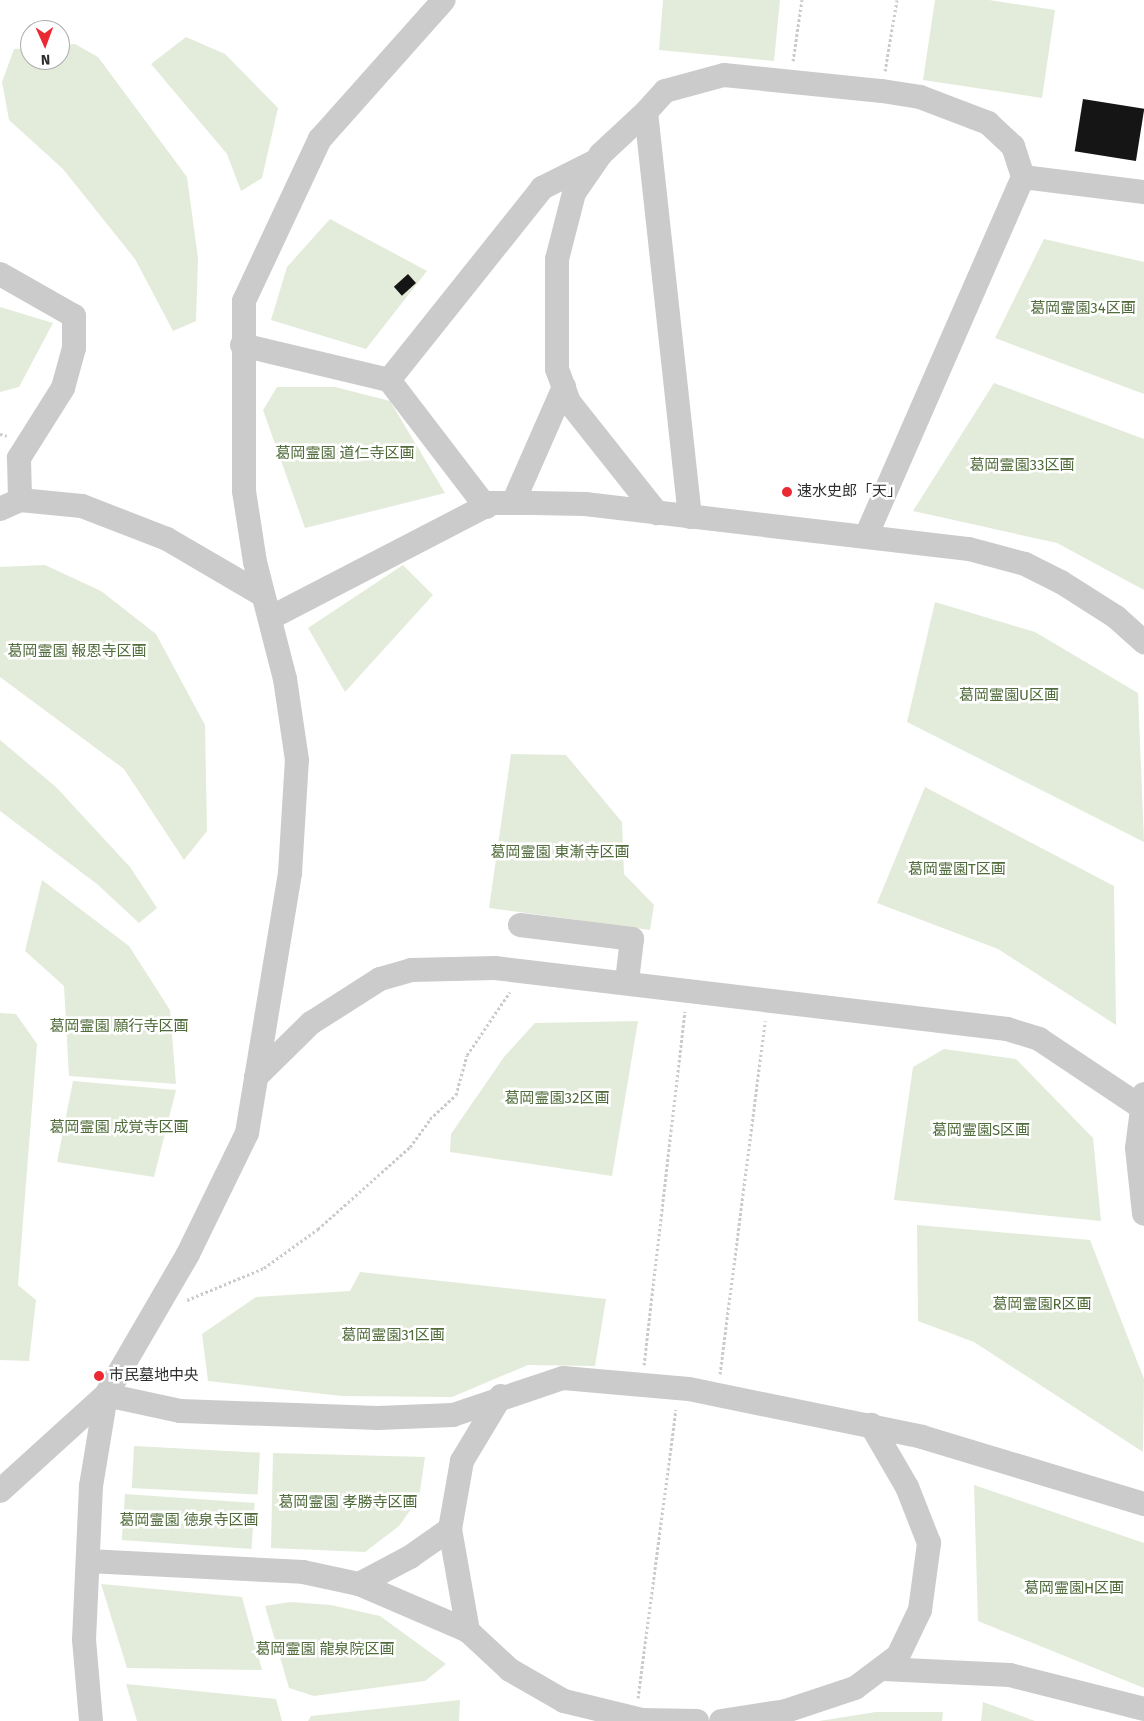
<!DOCTYPE html>
<meta charset="utf-8">
<style>
body{margin:0}
#map{position:relative;width:1144px;height:1721px;overflow:hidden;background:#fff;font-family:"Fira Sans","Noto Sans JP",sans-serif}
div>[style]{position:absolute}
.green>*{inset:0;background:#e3ecda;transform-origin:0 0}
.building>*{inset:0;background:#151515;transform-origin:0 0}
.path>*{height:3px;margin-top:-1.5px;transform-origin:0;background:repeating-linear-gradient(90deg,#cbcbcb 0 2.5px,transparent 0 5px)}
.minor>*{height:24px;margin:-12px;padding:0 12px;transform-origin:12px;border-radius:12px;background:#cbcbcb}
.dots>*{width:14px;height:14px;translate:-50% -50%;box-sizing:border-box;border:2px solid #fff;border-radius:50%}
span{translate:-50% -50%;white-space:nowrap;text-align:center;line-height:1.15;-webkit-text-stroke:5px #fff;paint-order:stroke}
.park-label{font-size:15px;color:#4f6b39}
.poi-label{font-size:15px;color:#2e2e2e}
.left{translate:0 -50%;text-align:left}
.north{position:absolute;left:20px;top:20px;width:50px;height:50px;box-sizing:border-box;background:#fff;border:1px solid #ababab;border-radius:50%;rotate:178deg;font-size:14px;font-weight:700;line-height:20px;text-align:center;color:#2e2e2e}
.north::after{content:'';display:block;margin:auto;width:18px;height:22px;background:#eb2932;clip-path:polygon(50% 0,100% 100%,50% 72%,0 100%)}
</style>
<div id="map">
<div class="green">
<div style="clip-path:polygon(663px 0,780px 0,774px 61px,659px 50px)"></div>
<div style="clip-path:polygon(935px 0,989px 0,1055px 10px,1042px 98px,923px 80px)"></div>
<div style="clip-path:polygon(186px 37px,225px 54px,278px 108px,262px 178px,241px 191px,227px 154px,151px 64px)"></div>
<div style="clip-path:polygon(75px 44px,98px 57px,187px 177px,198px 258px,196px 321px,173px 331px,135px 259px,63px 169px,9px 120px,2px 82px,14px 49px,30px 48px,30px 60px,60px 60px,60px 45px)"></div>
<div style="clip-path:polygon(330px 219px,427px 271px,366px 349px,271px 320px,287px 267px)"></div>
<div style="clip-path:polygon(1044px 239px,1144px 262px,1144px 394px,995px 338px)"></div>
<div style="clip-path:polygon(0 307px,53px 323px,19px 387px,0 392px)"></div>
<div style="clip-path:polygon(994px 383px,1144px 439px,1144px 590px,1057px 543px,913px 511px)"></div>
<div style="clip-path:polygon(277px 387px,335px 387px,390px 401px,445px 493px,305px 528px,263px 410px)"></div>
<div style="clip-path:polygon(45px 565px,101px 591px,156px 634px,205px 725px,207px 831px,184px 860px,124px 769px,0 677px,0 567px)"></div>
<div style="clip-path:polygon(403px 565px,433px 595px,345px 692px,308px 628px)"></div>
<div style="clip-path:polygon(935px 602px,1035px 632px,1138px 693px,1144px 842px,907px 722px)"></div>
<div style="clip-path:polygon(0 740px,56px 787px,130px 867px,157px 908px,139px 923px,97px 884px,0 811px)"></div>
<div style="clip-path:polygon(511px 754px,566px 755px,622px 822px,624px 874px,654px 905px,650px 930px,489px 908px)"></div>
<div style="clip-path:polygon(925px 787px,1114px 886px,1116px 1025px,998px 949px,877px 903px)"></div>
<div style="clip-path:polygon(42px 880px,129px 946px,170px 1010px,176px 1084px,69px 1076px,64px 986px,25px 951px)"></div>
<div style="clip-path:polygon(0 1013px,16px 1014px,37px 1044px,18px 1285px,36px 1300px,29px 1361px,0 1360px)"></div>
<div style="clip-path:polygon(638px 1021px,612px 1176px,450px 1152px,451px 1134px,504px 1057px,535px 1023px)"></div>
<div style="clip-path:polygon(944px 1049px,1016px 1059px,1093px 1138px,1101px 1221px,894px 1200px,913px 1067px)"></div>
<div style="clip-path:polygon(73px 1081px,176px 1090px,154px 1177px,57px 1162px)"></div>
<div style="clip-path:polygon(917px 1225px,1090px 1240px,1144px 1379px,1143px 1452px,974px 1342px,918px 1321px)"></div>
<div style="clip-path:polygon(360px 1272px,606px 1299px,595px 1366px,528px 1365px,452px 1397px,342px 1396px,208px 1381px,202px 1334px,256px 1297px,350px 1291px)"></div>
<div style="left:134px;top:1446px;width:126px;height:42px;rotate:3deg"></div>
<div style="clip-path:polygon(273px 1453px,425px 1457px,419px 1498px,399px 1526px,365px 1552px,271px 1548px)"></div>
<div style="clip-path:polygon(974px 1485px,1144px 1543px,1144px 1688px,978px 1621px)"></div>
<div style="left:125px;top:1494px;width:130px;height:46px;rotate:4deg"></div>
<div style="clip-path:polygon(101px 1584px,242px 1597px,262px 1670px,127px 1668px)"></div>
<div style="clip-path:polygon(290px 1602px,331px 1605px,380px 1616px,446px 1664px,425px 1681px,314px 1696px,289px 1688px,265px 1606px)"></div>
<div style="clip-path:polygon(126px 1684px,276px 1699px,282px 1721px,137px 1721px)"></div>
<div style="clip-path:polygon(460px 1700px,459px 1721px,308px 1721px,311px 1716px)"></div>
<div style="clip-path:polygon(983px 1702px,1035px 1721px,981px 1721px)"></div>
<div style="clip-path:polygon(876px 1712px,943px 1712px,942px 1721px,819px 1721px)"></div>
</div>
<div class="building">
<div style="left:1083px;top:99px;width:62px;height:53px;rotate:9deg"></div>
<div style="left:408px;top:274px;width:12px;height:19px;rotate:48deg"></div>
</div>
<div class="path">
<div style="left:793px;top:61px;width:62px;rotate:-81.6deg"></div>
<div style="left:885px;top:71px;width:72px;rotate:-80.4deg"></div>
<div style="left:0;top:434px;width:7px;rotate:16deg"></div>
<div style="left:187px;top:1300px;width:83px;rotate:-22.6deg"></div>
<div style="left:264px;top:1268px;width:67px;rotate:-35.8deg"></div>
<div style="left:318px;top:1229px;width:123px;rotate:-41.7deg"></div>
<div style="left:410px;top:1147px;width:34px;rotate:-54deg"></div>
<div style="left:430px;top:1119px;width:35px;rotate:-43deg"></div>
<div style="left:456px;top:1095px;width:41px;rotate:-74.6deg"></div>
<div style="left:467px;top:1055px;width:76px;rotate:-55.7deg"></div>
<div style="left:644px;top:1365px;width:356px;rotate:-83.4deg"></div>
<div style="left:720px;top:1374px;width:356px;rotate:-82.7deg"></div>
<div style="left:638px;top:1698px;width:291px;rotate:-82.5deg"></div>
</div>
<div class="minor">
<div style="left:646px;top:112px;width:62px;rotate:137deg"></div>
<div style="left:601px;top:154px;width:47px;rotate:124.7deg"></div>
<div style="left:574px;top:193px;width:68px;rotate:104.4deg"></div>
<div style="left:557px;top:259px;width:110px;rotate:90deg"></div>
<div style="left:557px;top:369px;width:35px;rotate:70deg"></div>
<div style="left:569px;top:402px;width:142px;rotate:51.6deg"></div>
<div style="left:1023px;top:177px;width:122px;rotate:7.1deg"></div>
<div style="left:0;top:274px;width:85px;rotate:29.6deg"></div>
<div style="left:74px;top:316px;width:32px;rotate:90deg"></div>
<div style="left:74px;top:348px;width:41px;rotate:105.4deg"></div>
<div style="left:63px;top:388px;width:83px;rotate:122.2deg"></div>
<div style="left:19px;top:458px;width:42px;rotate:88.6deg"></div>
<div style="left:242px;top:345px;width:151px;rotate:13.4deg"></div>
<div style="left:389px;top:380px;width:160px;rotate:52.6deg"></div>
<div style="left:389px;top:380px;width:246px;rotate:-51.4deg"></div>
<div style="left:542px;top:188px;width:58px;rotate:-26.6deg"></div>
<div style="left:513px;top:503px;width:127px;rotate:-66.3deg"></div>
<div style="left:0;top:509px;width:22px;rotate:-24deg"></div>
<div style="left:20px;top:500px;width:62px;rotate:5.5deg"></div>
<div style="left:82px;top:506px;width:91px;rotate:21.2deg"></div>
<div style="left:167px;top:539px;width:111px;rotate:30.3deg"></div>
<div style="left:690px;top:517px;width:407px;rotate:-96.2deg"></div>
<div style="left:646px;top:112px;width:28px;rotate:-48deg"></div>
<div style="left:665px;top:91px;width:61px;rotate:-15.2deg"></div>
<div style="left:724px;top:75px;width:159px;rotate:5.8deg"></div>
<div style="left:882px;top:91px;width:38px;rotate:9deg"></div>
<div style="left:920px;top:97px;width:73px;rotate:20.9deg"></div>
<div style="left:988px;top:123px;width:34px;rotate:43deg"></div>
<div style="left:1013px;top:146px;width:33px;rotate:72deg"></div>
<div style="left:1023px;top:177px;width:392px;rotate:113.6deg"></div>
<div style="left:270px;top:618px;width:250px;rotate:-27.4deg"></div>
<div style="left:492px;top:503px;width:40px"></div>
<div style="left:532px;top:503px;width:53px;rotate:1.1deg"></div>
<div style="left:585px;top:504px;width:387px;rotate:6.7deg"></div>
<div style="left:969px;top:549px;width:58px;rotate:15deg"></div>
<div style="left:1025px;top:564px;width:40px;rotate:26.6deg"></div>
<div style="left:1061px;top:582px;width:65px;rotate:32.5deg"></div>
<div style="left:1116px;top:617px;width:38px;rotate:42deg"></div>
<div style="left:520px;top:925px;width:113px;rotate:7.1deg"></div>
<div style="left:632px;top:939px;width:42px;rotate:96.8deg"></div>
<div style="left:256px;top:1077px;width:77px;rotate:-44.5deg"></div>
<div style="left:311px;top:1023px;width:82px;rotate:-32.5deg"></div>
<div style="left:380px;top:979px;width:32px;rotate:-16deg"></div>
<div style="left:411px;top:970px;width:84px;rotate:-1.4deg"></div>
<div style="left:495px;top:968px;width:516px;rotate:6.79deg"></div>
<div style="left:1007px;top:1029px;width:34px;rotate:17deg"></div>
<div style="left:1039px;top:1039px;width:126px;rotate:33.7deg"></div>
<div style="left:1144px;top:1094px;width:54px;rotate:97.4deg"></div>
<div style="left:1137px;top:1148px;width:66px;rotate:83.9deg"></div>
<div style="left:501px;top:1396px;width:76px;rotate:121deg"></div>
<div style="left:462px;top:1461px;width:69px;rotate:100deg"></div>
<div style="left:450px;top:1529px;width:104px;rotate:80deg"></div>
<div style="left:468px;top:1631px;width:57px;rotate:42.9deg"></div>
<div style="left:510px;top:1670px;width:62px;rotate:29.9deg"></div>
<div style="left:564px;top:1701px;width:80px;rotate:13.7deg"></div>
<div style="left:642px;top:1720px;width:55px;rotate:1deg"></div>
<div style="left:0;top:1491px;width:143px;rotate:-42.2deg"></div>
<div style="left:106px;top:1395px;width:163px;rotate:-59.8deg"></div>
<div style="left:188px;top:1254px;width:135px;rotate:-64deg"></div>
<div style="left:247px;top:1133px;width:264px;rotate:-80.6deg"></div>
<div style="left:290px;top:873px;width:113px;rotate:-86.5deg"></div>
<div style="left:297px;top:760px;width:82px;rotate:-98.4deg"></div>
<div style="left:285px;top:679px;width:121px;rotate:-104.4deg"></div>
<div style="left:255px;top:562px;width:72px;rotate:-98.8deg"></div>
<div style="left:244px;top:491px;width:190px;rotate:-90deg"></div>
<div style="left:244px;top:301px;width:179px;rotate:-64.9deg"></div>
<div style="left:320px;top:139px;width:186px;rotate:-48.3deg"></div>
<div style="left:88px;top:1561px;width:215px;rotate:2.9deg"></div>
<div style="left:303px;top:1572px;width:57px;rotate:12.1deg"></div>
<div style="left:359px;top:1584px;width:119px;rotate:23.3deg"></div>
<div style="left:359px;top:1584px;width:58px;rotate:-27.9deg"></div>
<div style="left:410px;top:1557px;width:49px;rotate:-35deg"></div>
<div style="left:883px;top:1669px;width:127px;rotate:2.7deg"></div>
<div style="left:1010px;top:1675px;width:138px;rotate:14.2deg"></div>
<div style="left:91px;top:1721px;width:81px;rotate:-94.9deg"></div>
<div style="left:84px;top:1640px;width:154px;rotate:-87.4deg"></div>
<div style="left:91px;top:1486px;width:92px;rotate:-80.6deg"></div>
<div style="left:106px;top:1395px;width:76px;rotate:12.2deg"></div>
<div style="left:180px;top:1411px;width:198px;rotate:2deg"></div>
<div style="left:378px;top:1418px;width:75px;rotate:-2.3deg"></div>
<div style="left:453px;top:1415px;width:116px;rotate:-18.6deg"></div>
<div style="left:563px;top:1378px;width:126px;rotate:5deg"></div>
<div style="left:689px;top:1389px;width:238px;rotate:11.6deg"></div>
<div style="left:922px;top:1437px;width:232px;rotate:16.8deg"></div>
<div style="left:721px;top:1721px;width:66px;rotate:-8.7deg"></div>
<div style="left:786px;top:1711px;width:73px;rotate:-18.4deg"></div>
<div style="left:855px;top:1688px;width:54px;rotate:-36.7deg"></div>
<div style="left:898px;top:1656px;width:51px;rotate:-64.4deg"></div>
<div style="left:920px;top:1610px;width:68px;rotate:-82.3deg"></div>
<div style="left:929px;top:1543px;width:60px;rotate:-111.4deg"></div>
<div style="left:907px;top:1487px;width:72px;rotate:-120.1deg"></div>
</div>
<div class="dots">
<div style="left:787px;top:492px;background:#eb2932"></div>
<div style="left:99px;top:1376px;background:#eb2932"></div>
</div>
<div class="park-label">
<span style="left:1083px;top:309px">葛岡霊園34区画</span>
<span style="left:345px;top:454px">葛岡霊園 道仁寺区画</span>
<span style="left:1022px;top:466px">葛岡霊園33区画</span>
<span style="left:77px;top:652px">葛岡霊園 報恩寺区画</span>
<span style="left:1009px;top:696px">葛岡霊園U区画</span>
<span style="left:560px;top:853px">葛岡霊園 東漸寺区画</span>
<span style="left:957px;top:870px">葛岡霊園T区画</span>
<span style="left:119px;top:1027px">葛岡霊園 願行寺区画</span>
<span style="left:557px;top:1099px">葛岡霊園32区画</span>
<span style="left:119px;top:1128px">葛岡霊園 成覚寺区画</span>
<span style="left:981px;top:1131px">葛岡霊園S区画</span>
<span style="left:1042px;top:1305px">葛岡霊園R区画</span>
<span style="left:393px;top:1336px">葛岡霊園31区画</span>
<span style="left:348px;top:1503px">葛岡霊園 孝勝寺区画</span>
<span style="left:189px;top:1521px">葛岡霊園 徳泉寺区画</span>
<span style="left:1074px;top:1589px">葛岡霊園H区画</span>
<span style="left:325px;top:1650px">葛岡霊園 龍泉院区画</span>
</div>
<div class="poi-label">
<span class="left" style="left:797px;top:492px">速水史郎「天」</span>
<span class="left" style="left:109px;top:1376px">市民墓地中央</span>
</div>
<div class="north">N</div>
</div>
